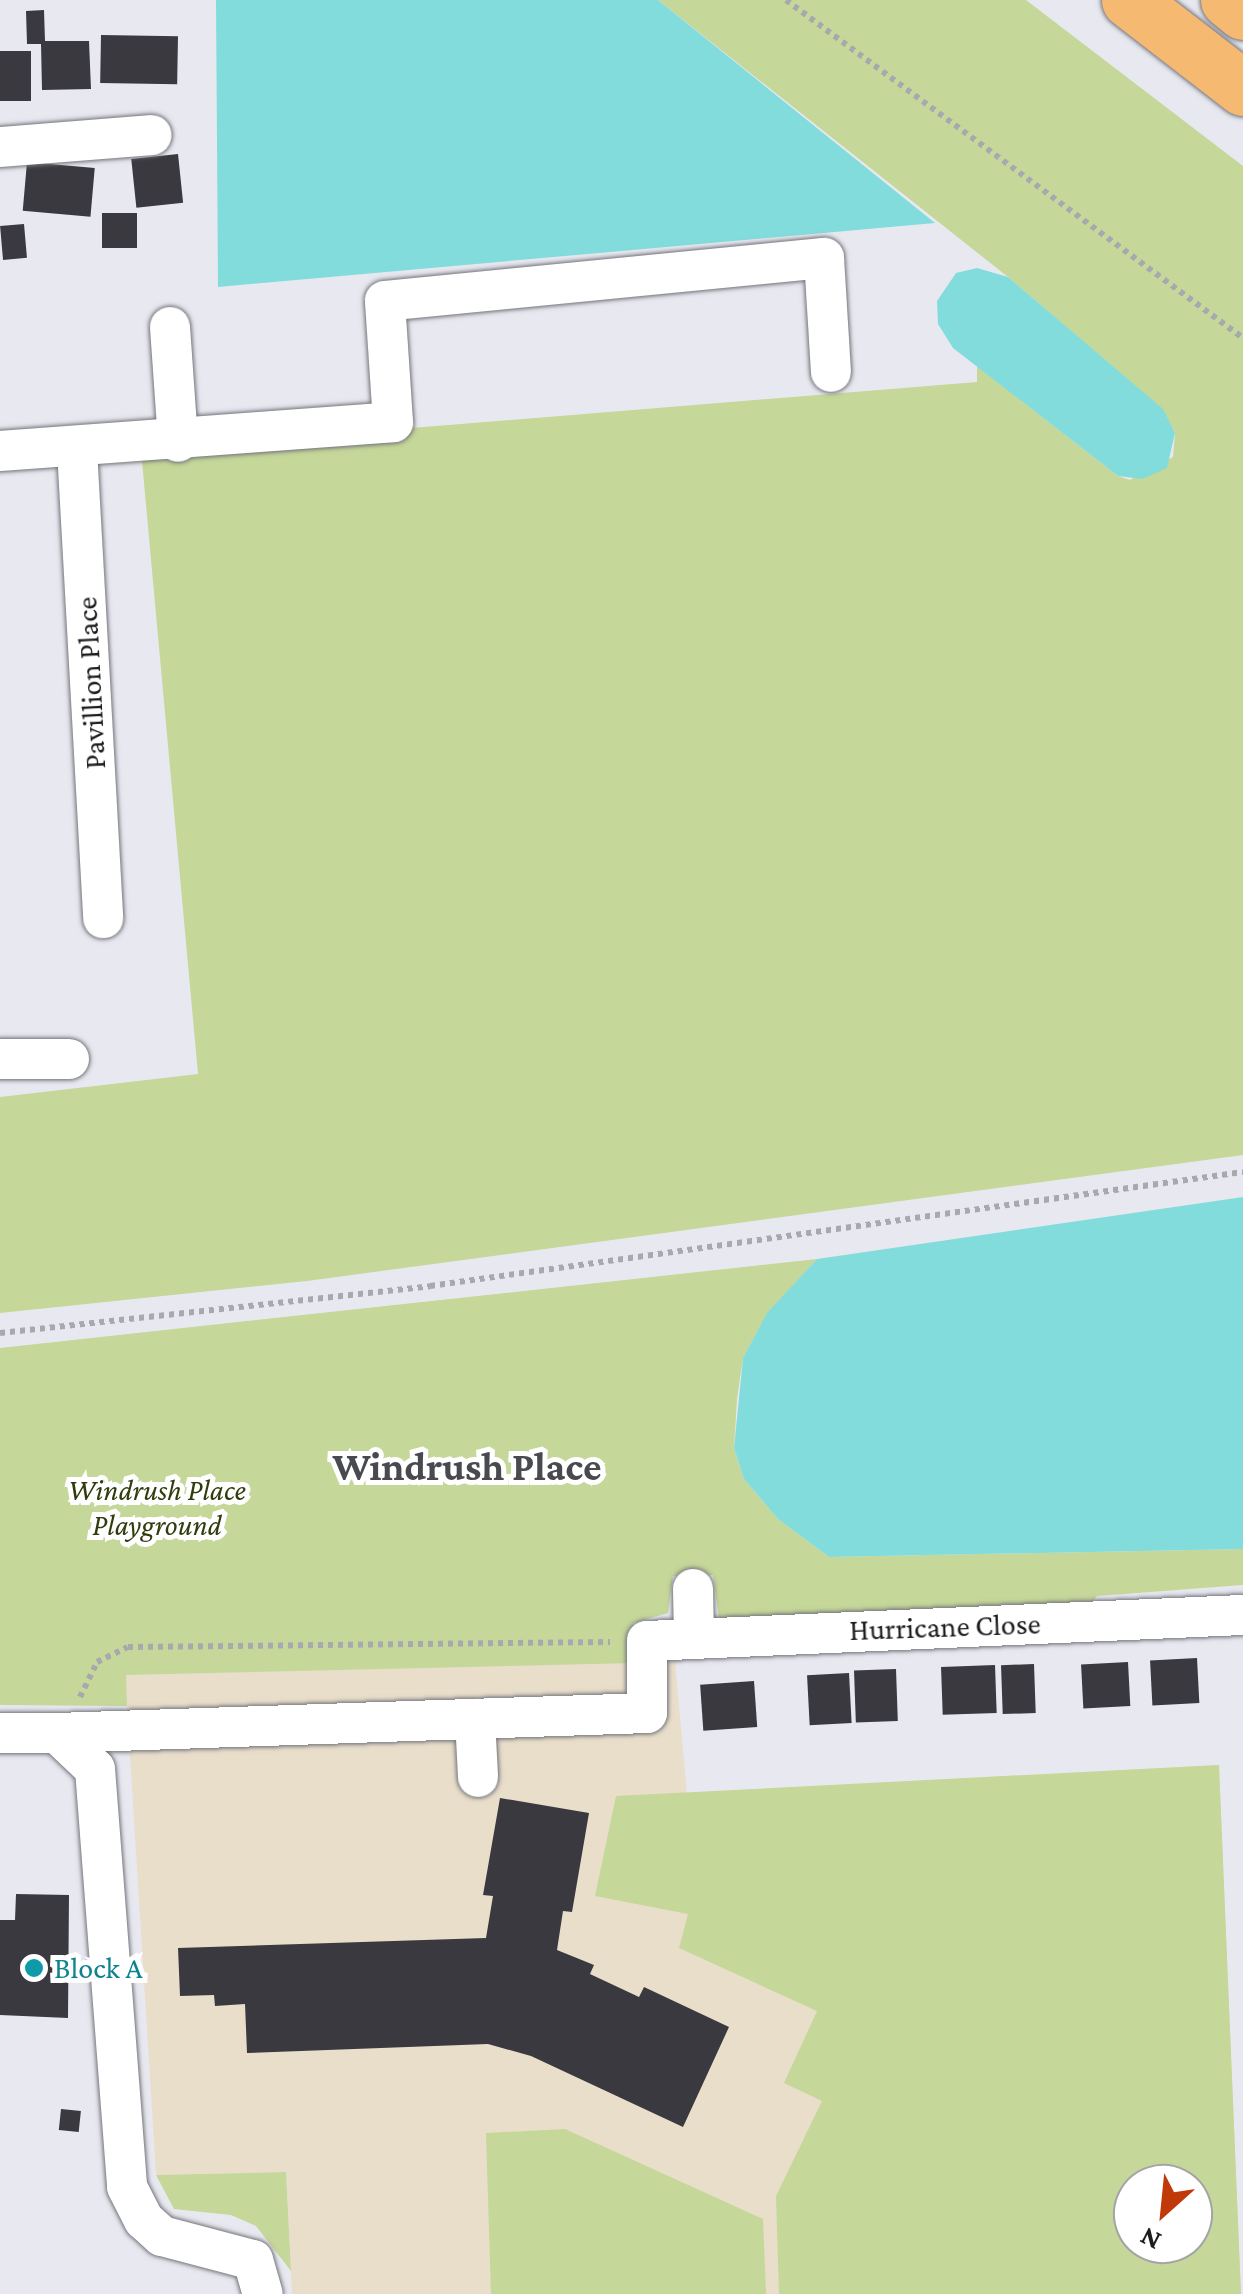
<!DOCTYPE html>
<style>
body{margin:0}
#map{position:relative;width:1243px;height:2294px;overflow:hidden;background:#e8e9f0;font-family:"Crimson Pro",serif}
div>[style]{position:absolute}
.education>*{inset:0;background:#e9deca}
.green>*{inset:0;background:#c5d799}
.water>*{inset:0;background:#83dcdc}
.building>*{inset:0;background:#39393f;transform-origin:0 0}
.path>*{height:6px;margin-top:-3px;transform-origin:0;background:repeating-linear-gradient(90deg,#a8a9ae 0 5px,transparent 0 10px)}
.roads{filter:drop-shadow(0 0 2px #75757c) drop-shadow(0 0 2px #75757c)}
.minor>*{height:40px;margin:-20px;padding:0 20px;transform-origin:20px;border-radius:20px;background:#fff}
.highway>*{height:55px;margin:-27.5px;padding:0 27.5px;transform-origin:27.5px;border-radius:27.5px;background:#f6b972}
.dots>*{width:28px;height:28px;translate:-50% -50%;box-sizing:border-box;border:5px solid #fff;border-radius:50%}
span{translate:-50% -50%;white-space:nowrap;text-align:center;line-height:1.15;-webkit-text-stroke:10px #fff;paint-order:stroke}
.street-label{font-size:30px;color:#1b1c1e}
.park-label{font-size:30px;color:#313c0e;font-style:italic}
.culture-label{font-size:30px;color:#0d838f}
.left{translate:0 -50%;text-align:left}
.district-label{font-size:40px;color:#494a50;font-weight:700}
.north{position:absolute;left:1113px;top:2164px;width:100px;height:100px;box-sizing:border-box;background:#fff;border:2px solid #a4a4a5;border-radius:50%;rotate:207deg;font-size:28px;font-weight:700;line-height:40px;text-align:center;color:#1b1c1e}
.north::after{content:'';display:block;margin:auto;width:35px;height:45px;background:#c13908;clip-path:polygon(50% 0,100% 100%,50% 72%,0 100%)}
</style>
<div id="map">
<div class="education">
<div style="clip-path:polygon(evenodd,675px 1661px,687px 1793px,1219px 1765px,1241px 2294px,292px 2294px,286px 2172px,156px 2175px,125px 1675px,675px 1661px,1133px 2184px,1193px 2184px,1193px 2244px,1133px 2244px,1133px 2184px)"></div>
</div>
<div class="green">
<div style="clip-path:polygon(658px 0,1026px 0,1243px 166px,1243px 1155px,307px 1281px,0 1313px,0 1097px,198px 1074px,141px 450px,977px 382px,977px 366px,1118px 476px,1130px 480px,1173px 457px,1175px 433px,1162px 409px,1008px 277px)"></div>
<div style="clip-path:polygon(817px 1259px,767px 1314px,743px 1358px,737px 1399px,734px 1448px,744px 1479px,778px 1519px,829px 1557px,1243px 1549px,1243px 1585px,1097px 1596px,1088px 1607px,719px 1619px,713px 1575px,673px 1576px,668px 1613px,633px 1623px,634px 1663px,126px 1675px,127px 1706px,0 1705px,0 1348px)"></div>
<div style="clip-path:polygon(evenodd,1219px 1765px,1241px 2294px,779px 2294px,776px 2196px,822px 2101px,784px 2083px,817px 2011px,679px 1948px,688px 1914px,595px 1896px,616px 1796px,1219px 1765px,1133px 2184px,1193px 2184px,1193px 2244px,1133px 2244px,1133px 2184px)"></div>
<div style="clip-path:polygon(565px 2129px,763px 2219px,766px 2294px,491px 2294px,486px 2133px)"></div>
<div style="clip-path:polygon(286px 2172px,291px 2271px,256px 2226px,231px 2215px,174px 2209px,156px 2175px)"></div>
</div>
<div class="water">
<div style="clip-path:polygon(216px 0,658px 0,935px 223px,218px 287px)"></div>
<div style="clip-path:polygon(977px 268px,1008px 277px,1163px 409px,1175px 433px,1167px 468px,1142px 479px,1118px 476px,953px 348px,938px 324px,937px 301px,956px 273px)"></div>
<div style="clip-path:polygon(1243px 1197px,1243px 1549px,829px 1557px,778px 1519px,744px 1479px,734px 1448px,743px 1358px,767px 1313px,817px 1259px)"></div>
</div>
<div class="building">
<div style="clip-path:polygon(44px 10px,45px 41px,89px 41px,91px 89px,42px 90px,41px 44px,27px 44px,26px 11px)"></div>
<div style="left:101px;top:35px;width:77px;height:48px;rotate:1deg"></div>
<div style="left:0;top:51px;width:31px;height:50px"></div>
<div style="left:178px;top:154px;width:49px;height:47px;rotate:84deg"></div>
<div style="left:27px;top:162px;width:68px;height:49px;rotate:5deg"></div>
<div style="left:102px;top:213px;width:35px;height:35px"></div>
<div style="left:24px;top:224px;width:34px;height:24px;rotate:85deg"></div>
<div style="left:1197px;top:1658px;width:45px;height:47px;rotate:87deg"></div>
<div style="left:1128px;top:1662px;width:44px;height:47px;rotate:87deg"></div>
<div style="left:1034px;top:1664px;width:49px;height:33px;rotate:88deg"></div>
<div style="left:995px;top:1665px;width:48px;height:54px;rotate:88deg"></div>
<div style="left:896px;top:1669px;width:52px;height:42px;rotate:88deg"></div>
<div style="left:849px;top:1673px;width:50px;height:42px;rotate:87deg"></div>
<div style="left:754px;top:1681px;width:46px;height:54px;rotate:86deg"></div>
<div style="clip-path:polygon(500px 1798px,589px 1813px,572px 1912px,563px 1911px,557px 1950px,594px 1965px,590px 1974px,639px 1997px,644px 1987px,729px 2027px,683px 2127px,531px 2056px,488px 2044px,247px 2053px,245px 2004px,215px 2006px,214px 1995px,180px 1996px,178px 1948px,486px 1938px,493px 1896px,483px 1895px)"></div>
<div style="clip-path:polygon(16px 1894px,69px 1895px,68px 2018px,0 2015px,0 1920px,15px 1920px)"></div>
<div style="left:61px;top:2109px;width:20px;height:21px;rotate:6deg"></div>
</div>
<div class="path">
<div style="left:786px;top:0;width:568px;rotate:36.49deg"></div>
<div style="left:0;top:1333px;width:433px;rotate:-6.2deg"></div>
<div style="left:430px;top:1286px;width:821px;rotate:-7.98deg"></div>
<div style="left:80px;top:1697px;width:39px;rotate:-64deg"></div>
<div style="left:97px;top:1662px;width:34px;rotate:-26deg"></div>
<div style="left:128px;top:1647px;width:482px;rotate:-0.6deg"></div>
</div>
<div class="roads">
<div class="minor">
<div style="left:0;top:147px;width:152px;rotate:-4.5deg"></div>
<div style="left:170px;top:327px;width:115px;rotate:86deg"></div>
<div style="left:77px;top:449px;width:470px;rotate:86.8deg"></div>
<div style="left:0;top:451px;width:394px;rotate:-4.2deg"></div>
<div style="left:393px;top:422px;width:121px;rotate:-93.8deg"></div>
<div style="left:385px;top:301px;width:441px;rotate:-5.6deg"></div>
<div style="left:824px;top:258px;width:114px;rotate:86.5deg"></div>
<div style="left:0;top:1059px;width:69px"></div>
<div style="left:693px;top:1589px;width:48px;rotate:88.8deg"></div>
<div style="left:475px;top:1719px;width:58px;rotate:87deg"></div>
<div style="left:0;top:1733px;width:57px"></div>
<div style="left:57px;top:1733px;width:52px;rotate:43.5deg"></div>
<div style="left:95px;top:1769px;width:419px;rotate:85.6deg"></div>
<div style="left:127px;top:2187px;width:37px;rotate:63deg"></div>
<div style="left:144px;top:2220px;width:24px;rotate:42deg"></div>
<div style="left:162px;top:2236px;width:94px;rotate:14.8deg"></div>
<div style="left:253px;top:2260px;width:35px;rotate:74deg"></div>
<div style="left:57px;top:1733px;width:590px;rotate:-1.94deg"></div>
<div style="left:647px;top:1713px;width:72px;rotate:-90deg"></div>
<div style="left:647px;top:1641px;width:597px;rotate:-2.5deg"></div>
</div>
<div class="highway">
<div style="left:1129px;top:0;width:144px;rotate:37.7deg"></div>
<div style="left:1228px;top:0;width:19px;rotate:39deg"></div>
</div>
</div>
<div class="dots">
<div style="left:34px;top:1968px;background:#0f9aa8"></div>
</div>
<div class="street-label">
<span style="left:91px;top:683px;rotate:-93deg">Pavillion Place</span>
<span style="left:945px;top:1627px;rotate:-2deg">Hurricane Close</span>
</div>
<div class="park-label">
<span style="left:157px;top:1507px">Windrush Place<br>Playground</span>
</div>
<div class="culture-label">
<span class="left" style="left:54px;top:1968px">Block A</span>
</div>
<div class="district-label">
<span style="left:467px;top:1467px">Windrush Place</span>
</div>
<div class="north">N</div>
</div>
